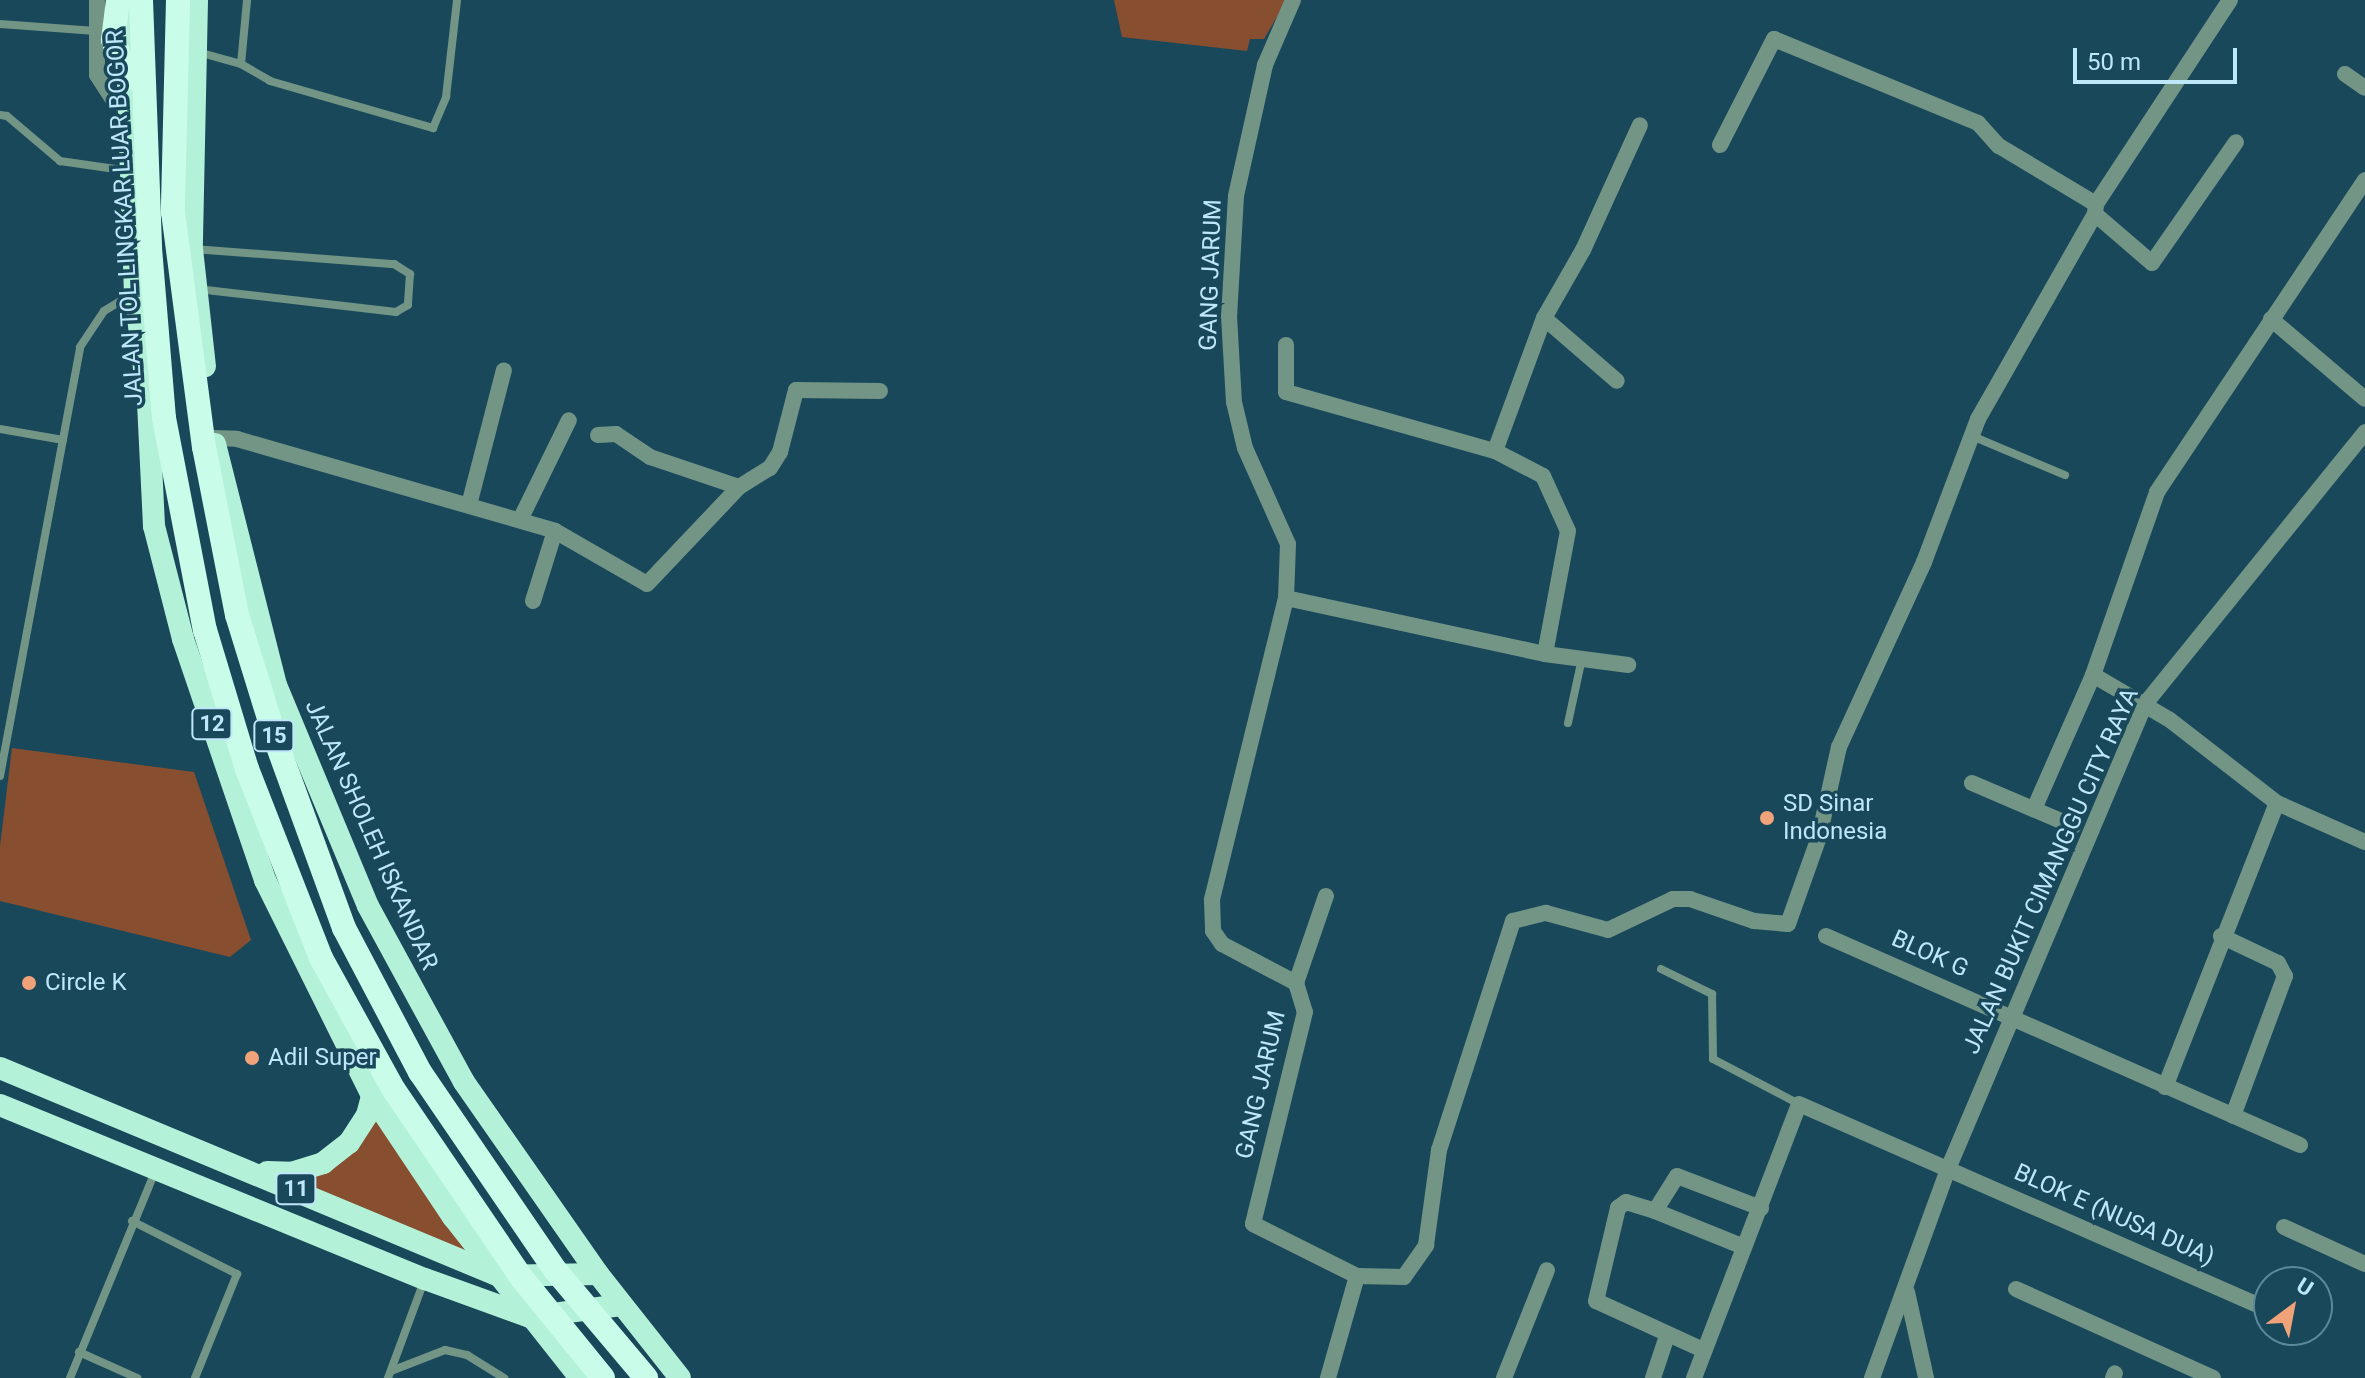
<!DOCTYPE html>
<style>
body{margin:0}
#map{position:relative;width:2365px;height:1378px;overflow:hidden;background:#1a485b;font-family:Roboto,sans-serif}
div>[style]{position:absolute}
.green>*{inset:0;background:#874e2f}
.service>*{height:8px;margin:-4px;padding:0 4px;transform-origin:4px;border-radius:4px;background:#729586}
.minor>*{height:16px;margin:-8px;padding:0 8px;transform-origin:8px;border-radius:8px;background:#729586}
.trunk>*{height:22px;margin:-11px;padding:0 11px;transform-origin:11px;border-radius:11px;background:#b3f2d9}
.motorway>*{height:24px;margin:-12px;padding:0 12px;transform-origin:12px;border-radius:12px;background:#cafde9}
.motorway-bridge>*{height:24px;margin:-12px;padding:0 12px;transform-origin:12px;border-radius:12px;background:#cafde9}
.dots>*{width:22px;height:22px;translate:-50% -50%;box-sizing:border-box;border:4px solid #1a485b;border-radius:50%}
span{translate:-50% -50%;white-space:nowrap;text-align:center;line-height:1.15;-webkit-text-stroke:7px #1a485b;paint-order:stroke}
.shield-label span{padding:2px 6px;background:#1a485b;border:2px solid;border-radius:6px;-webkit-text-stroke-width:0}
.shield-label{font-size:22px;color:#bfe7fa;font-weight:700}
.street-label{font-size:24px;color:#bfe7fa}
.poi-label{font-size:24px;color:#bfe7fa}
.left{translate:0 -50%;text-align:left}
.north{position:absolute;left:2253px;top:1266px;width:80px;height:80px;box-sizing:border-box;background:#1a485b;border:2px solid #5c889b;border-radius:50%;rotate:32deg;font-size:22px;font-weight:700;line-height:32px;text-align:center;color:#bfe7fa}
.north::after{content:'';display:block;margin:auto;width:28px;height:36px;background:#f0a279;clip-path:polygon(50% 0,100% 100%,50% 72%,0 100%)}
.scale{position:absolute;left:2073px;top:48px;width:164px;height:36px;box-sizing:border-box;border:4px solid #bfe7fa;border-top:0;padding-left:10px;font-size:24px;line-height:28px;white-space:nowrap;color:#bfe7fa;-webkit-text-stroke:6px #1a485b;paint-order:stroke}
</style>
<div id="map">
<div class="green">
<div style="clip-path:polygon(1114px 0,1287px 0,1264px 39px,1250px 39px,1247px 51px,1122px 37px)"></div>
<div style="clip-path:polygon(12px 748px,194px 772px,251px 940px,230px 957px,0 901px,0 846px)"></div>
<div style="clip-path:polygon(369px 1100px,490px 1266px,258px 1172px,323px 1163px)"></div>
</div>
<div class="service">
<div style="left:0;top:24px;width:96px;rotate:4.2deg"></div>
<div style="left:198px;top:52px;width:45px;rotate:15.6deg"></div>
<div style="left:241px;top:64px;width:34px;rotate:30deg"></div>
<div style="left:270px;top:81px;width:170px;rotate:16.1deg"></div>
<div style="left:433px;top:128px;width:34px;rotate:-67deg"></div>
<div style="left:446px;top:97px;width:98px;rotate:-83.5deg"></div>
<div style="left:241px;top:64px;width:64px;rotate:-84.6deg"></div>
<div style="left:0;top:115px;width:7px;rotate:8deg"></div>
<div style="left:7px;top:116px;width:70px;rotate:40.3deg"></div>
<div style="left:60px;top:161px;width:70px;rotate:8.2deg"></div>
<div style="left:193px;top:249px;width:202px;rotate:4.3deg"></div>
<div style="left:394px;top:264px;width:19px;rotate:32deg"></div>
<div style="left:410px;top:274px;width:31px;rotate:94deg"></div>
<div style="left:408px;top:305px;width:14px;rotate:150deg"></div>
<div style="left:396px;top:312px;width:200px;rotate:-173.4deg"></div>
<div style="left:0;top:429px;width:64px;rotate:9.9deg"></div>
<div style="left:1972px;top:436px;width:101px;rotate:22.8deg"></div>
<div style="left:1568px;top:723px;width:66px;rotate:-77.8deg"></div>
<div style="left:0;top:776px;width:436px;rotate:-79.4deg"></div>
<div style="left:80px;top:347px;width:43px;rotate:-56.3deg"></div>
<div style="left:104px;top:311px;width:35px;rotate:-31deg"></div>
<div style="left:1661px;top:969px;width:57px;rotate:26.1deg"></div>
<div style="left:1712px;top:994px;width:65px;rotate:89.1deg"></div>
<div style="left:1713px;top:1059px;width:97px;rotate:27.6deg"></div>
<div style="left:132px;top:1221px;width:118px;rotate:26.8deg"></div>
<div style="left:237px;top:1274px;width:112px;rotate:112deg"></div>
<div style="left:79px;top:1352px;width:64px;rotate:24.1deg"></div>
<div style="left:391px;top:1371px;width:58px;rotate:-21.3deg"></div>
<div style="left:445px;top:1350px;width:23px;rotate:13deg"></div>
<div style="left:467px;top:1355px;width:44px;rotate:31.9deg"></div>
<div style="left:70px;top:1378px;width:226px;rotate:-67.6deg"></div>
<div style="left:388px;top:1378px;width:103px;rotate:-69.6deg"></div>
</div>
<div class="minor">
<div style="left:97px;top:0;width:75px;rotate:90deg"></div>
<div style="left:97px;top:75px;width:31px;rotate:57deg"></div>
<div style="left:114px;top:101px;width:15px;rotate:20deg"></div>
<div style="left:1293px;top:0;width:71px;rotate:113.3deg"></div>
<div style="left:1265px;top:65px;width:134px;rotate:102.5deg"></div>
<div style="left:1236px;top:196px;width:120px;rotate:93.3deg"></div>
<div style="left:1229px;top:316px;width:86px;rotate:86.7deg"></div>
<div style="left:1234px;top:402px;width:47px;rotate:76.6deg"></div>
<div style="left:1245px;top:448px;width:105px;rotate:65.9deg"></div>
<div style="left:1288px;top:544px;width:54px;rotate:92.1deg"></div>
<div style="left:1286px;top:598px;width:311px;rotate:103.8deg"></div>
<div style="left:1212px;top:900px;width:31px;rotate:88deg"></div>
<div style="left:1213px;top:931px;width:16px;rotate:55deg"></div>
<div style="left:1222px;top:944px;width:84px;rotate:27.8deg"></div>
<div style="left:1296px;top:983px;width:30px;rotate:73deg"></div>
<div style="left:1305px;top:1012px;width:218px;rotate:103.8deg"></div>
<div style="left:1253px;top:1224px;width:116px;rotate:26.6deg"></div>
<div style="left:1357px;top:1276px;width:106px;rotate:105.9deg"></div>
<div style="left:2345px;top:74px;width:24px;rotate:35deg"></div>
<div style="left:1720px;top:145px;width:119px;rotate:-63deg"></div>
<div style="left:1774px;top:39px;width:221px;rotate:22.4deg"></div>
<div style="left:1978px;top:123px;width:31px;rotate:48deg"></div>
<div style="left:1999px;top:146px;width:113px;rotate:30.9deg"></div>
<div style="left:2095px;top:214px;width:75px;rotate:40.7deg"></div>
<div style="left:2152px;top:263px;width:147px;rotate:-55.2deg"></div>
<div style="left:1544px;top:318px;width:96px;rotate:40.8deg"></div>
<div style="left:2271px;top:319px;width:123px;rotate:40.4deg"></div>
<div style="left:1286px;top:345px;width:47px;rotate:90deg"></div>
<div style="left:1286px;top:392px;width:217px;rotate:15.8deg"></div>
<div style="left:1495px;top:451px;width:142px;rotate:-69.8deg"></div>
<div style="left:1544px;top:318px;width:78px;rotate:-60.2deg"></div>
<div style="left:1583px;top:250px;width:137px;rotate:-65.5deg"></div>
<div style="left:598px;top:435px;width:18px;rotate:-3deg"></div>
<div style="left:616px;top:434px;width:41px;rotate:34.1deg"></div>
<div style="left:650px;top:457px;width:94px;rotate:18.6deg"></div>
<div style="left:739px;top:487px;width:36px;rotate:-32deg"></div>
<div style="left:770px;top:468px;width:19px;rotate:-58deg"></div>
<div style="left:780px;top:452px;width:64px;rotate:-75.5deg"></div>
<div style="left:796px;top:390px;width:84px;rotate:0.7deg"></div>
<div style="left:213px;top:438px;width:24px;rotate:2deg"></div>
<div style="left:237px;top:439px;width:331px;rotate:16.1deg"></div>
<div style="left:555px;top:531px;width:106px;rotate:29.9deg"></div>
<div style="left:647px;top:584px;width:134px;rotate:-46.5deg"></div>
<div style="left:1495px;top:451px;width:54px;rotate:27.5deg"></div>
<div style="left:1543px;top:476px;width:60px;rotate:65.6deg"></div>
<div style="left:1568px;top:531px;width:125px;rotate:100.6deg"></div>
<div style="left:469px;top:505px;width:139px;rotate:-75.5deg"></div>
<div style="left:520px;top:520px;width:111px;rotate:-63.9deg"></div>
<div style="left:1286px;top:598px;width:265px;rotate:12.2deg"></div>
<div style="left:1545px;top:654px;width:84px;rotate:7.5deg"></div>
<div style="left:533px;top:601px;width:73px;rotate:-72.6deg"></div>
<div style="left:2093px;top:675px;width:89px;rotate:30.3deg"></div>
<div style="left:2170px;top:720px;width:135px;rotate:37.8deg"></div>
<div style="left:1972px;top:783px;width:110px;rotate:23.1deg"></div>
<div style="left:2034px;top:809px;width:146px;rotate:-66.2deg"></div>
<div style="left:2093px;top:675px;width:194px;rotate:-70.7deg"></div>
<div style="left:2157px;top:492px;width:375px;rotate:-56.3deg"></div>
<div style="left:1826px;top:936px;width:518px;rotate:23.79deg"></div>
<div style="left:2221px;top:936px;width:63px;rotate:25.3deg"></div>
<div style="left:2278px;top:963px;width:15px;rotate:62deg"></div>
<div style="left:2285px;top:976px;width:149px;rotate:110.4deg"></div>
<div style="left:1296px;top:983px;width:92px;rotate:-71deg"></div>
<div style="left:2165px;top:1087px;width:305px;rotate:-68.5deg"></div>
<div style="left:2277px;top:803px;width:96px;rotate:23.9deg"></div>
<div style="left:1655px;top:1211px;width:41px;rotate:-57.8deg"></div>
<div style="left:1677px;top:1176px;width:90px;rotate:20.9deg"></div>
<div style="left:2284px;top:1227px;width:89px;rotate:24.6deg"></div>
<div style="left:1357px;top:1276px;width:47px;rotate:1.2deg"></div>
<div style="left:1404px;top:1277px;width:39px;rotate:-55deg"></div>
<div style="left:1426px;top:1245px;width:96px;rotate:-82.2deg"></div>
<div style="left:1439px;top:1150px;width:241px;rotate:-72.1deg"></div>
<div style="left:1513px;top:921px;width:34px;rotate:-14deg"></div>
<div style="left:1546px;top:913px;width:64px;rotate:15.3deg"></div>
<div style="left:1608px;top:930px;width:72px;rotate:-25.5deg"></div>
<div style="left:1673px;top:899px;width:17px"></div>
<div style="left:1690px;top:899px;width:68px;rotate:19deg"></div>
<div style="left:1754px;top:921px;width:34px;rotate:5deg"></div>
<div style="left:1788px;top:924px;width:92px;rotate:-70.4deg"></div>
<div style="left:1819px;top:837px;width:92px;rotate:-77.5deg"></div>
<div style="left:1839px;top:747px;width:204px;rotate:-65.3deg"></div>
<div style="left:1924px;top:562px;width:153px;rotate:-69.3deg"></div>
<div style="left:1978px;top:419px;width:236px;rotate:-60.3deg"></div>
<div style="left:2095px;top:214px;width:10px;rotate:-84deg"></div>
<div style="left:2096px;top:204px;width:244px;rotate:-56.7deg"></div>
<div style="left:2016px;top:1289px;width:216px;rotate:24.3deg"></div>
<div style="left:1907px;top:1292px;width:88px;rotate:77.5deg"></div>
<div style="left:1701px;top:1349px;width:115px;rotate:-155.4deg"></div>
<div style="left:1596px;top:1301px;width:96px;rotate:-76.7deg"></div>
<div style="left:1618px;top:1208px;width:10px;rotate:-37deg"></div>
<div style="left:1626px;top:1202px;width:30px;rotate:17deg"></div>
<div style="left:1655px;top:1211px;width:96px;rotate:22deg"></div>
<div style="left:1504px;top:1378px;width:116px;rotate:-68.3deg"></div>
<div style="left:1653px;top:1378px;width:44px;rotate:-71.6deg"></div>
<div style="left:1694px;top:1378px;width:293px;rotate:-69deg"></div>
<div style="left:1799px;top:1104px;width:503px;rotate:23.66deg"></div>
<div style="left:1872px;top:1378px;width:222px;rotate:-70deg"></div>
<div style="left:1948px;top:1169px;width:505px;rotate:-67.04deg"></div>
<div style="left:2145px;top:704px;width:350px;rotate:-51deg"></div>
<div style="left:2113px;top:1378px;width:5px;rotate:-68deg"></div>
</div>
<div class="trunk">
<div style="left:197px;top:0;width:249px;rotate:91.2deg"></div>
<div style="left:192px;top:249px;width:118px;rotate:83.7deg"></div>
<div style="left:134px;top:9px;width:75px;rotate:94.6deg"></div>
<div style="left:128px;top:84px;width:208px;rotate:88.1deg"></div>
<div style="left:135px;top:292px;width:112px;rotate:83.3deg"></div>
<div style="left:148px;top:403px;width:123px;rotate:87.2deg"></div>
<div style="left:154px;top:526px;width:117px;rotate:75.6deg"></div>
<div style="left:183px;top:639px;width:255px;rotate:71.2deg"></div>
<div style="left:265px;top:880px;width:241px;rotate:63.6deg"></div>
<div style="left:372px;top:1096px;width:146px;rotate:56.2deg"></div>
<div style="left:453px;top:1217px;width:205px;rotate:51.7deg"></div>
<div style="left:215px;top:444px;width:249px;rotate:75.8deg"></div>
<div style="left:276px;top:685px;width:239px;rotate:67.4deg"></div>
<div style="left:368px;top:906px;width:200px;rotate:61.4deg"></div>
<div style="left:464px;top:1082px;width:234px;rotate:55.1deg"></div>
<div style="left:598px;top:1274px;width:132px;rotate:51.7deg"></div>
<div style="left:0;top:1068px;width:541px;rotate:22.63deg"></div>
<div style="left:499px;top:1276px;width:99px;rotate:-1.2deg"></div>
<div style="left:0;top:1105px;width:459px;rotate:22.3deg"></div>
<div style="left:425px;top:1279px;width:112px;rotate:19.9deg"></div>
<div style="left:530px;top:1317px;width:92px;rotate:-7.5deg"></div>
<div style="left:267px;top:1172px;width:24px;rotate:2deg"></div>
<div style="left:291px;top:1173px;width:34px;rotate:-17deg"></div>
<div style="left:323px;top:1163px;width:33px;rotate:-38deg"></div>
<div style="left:349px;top:1143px;width:33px;rotate:-57deg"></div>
<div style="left:367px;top:1115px;width:20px;rotate:-75deg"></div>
</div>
<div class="motorway">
<div style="left:118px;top:0;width:40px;rotate:97.1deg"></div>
<div style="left:113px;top:40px;width:41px;rotate:68.5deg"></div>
</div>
<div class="motorway-bridge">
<div style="left:141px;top:0;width:248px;rotate:87.9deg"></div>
<div style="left:150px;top:248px;width:171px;rotate:85.3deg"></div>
<div style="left:164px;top:418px;width:216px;rotate:79.1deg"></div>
<div style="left:205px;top:630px;width:145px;rotate:73.2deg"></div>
<div style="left:247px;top:769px;width:203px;rotate:68.6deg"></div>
<div style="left:321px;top:958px;width:151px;rotate:61.1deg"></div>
<div style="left:394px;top:1090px;width:226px;rotate:55.8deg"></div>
<div style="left:521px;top:1277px;width:130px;rotate:50.9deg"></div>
<div style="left:178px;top:0;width:212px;rotate:91.4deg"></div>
<div style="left:173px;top:212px;width:237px;rotate:82.5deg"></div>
<div style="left:204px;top:447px;width:171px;rotate:78.9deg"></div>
<div style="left:237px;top:615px;width:135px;rotate:72.8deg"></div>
<div style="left:277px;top:744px;width:196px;rotate:70deg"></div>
<div style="left:344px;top:928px;width:163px;rotate:62.2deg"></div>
<div style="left:420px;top:1072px;width:241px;rotate:55.7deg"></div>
<div style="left:556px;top:1271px;width:140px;rotate:49.9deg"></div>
</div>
<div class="dots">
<div style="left:1767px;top:818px;background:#f0a279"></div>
<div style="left:29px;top:983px;background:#f0a279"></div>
<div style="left:252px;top:1058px;background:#f0a279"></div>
</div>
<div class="shield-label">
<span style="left:212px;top:724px">12</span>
<span style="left:274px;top:736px">15</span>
<span style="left:296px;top:1189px">11</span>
</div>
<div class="street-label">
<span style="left:125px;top:218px;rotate:-93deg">JALAN TOL LINGKAR LUAR BOGOR</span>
<span style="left:1211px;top:275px;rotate:-88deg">GANG JARUM</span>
<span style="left:371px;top:835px;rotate:66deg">JALAN SHOLEH ISKANDAR</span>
<span style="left:2051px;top:871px;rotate:-66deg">JALAN BUKIT CIMANGGU CITY RAYA</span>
<span style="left:1930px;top:954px;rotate:24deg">BLOK G</span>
<span style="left:1261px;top:1085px;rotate:-77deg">GANG JARUM</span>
<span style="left:2114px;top:1215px;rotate:24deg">BLOK E (NUSA DUA)</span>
</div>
<div class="poi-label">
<span class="left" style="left:1783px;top:818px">SD Sinar<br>Indonesia</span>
<span class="left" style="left:45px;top:983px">Circle K</span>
<span class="left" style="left:268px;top:1058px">Adil Super</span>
</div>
<div class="north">U</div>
<div class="scale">50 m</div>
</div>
